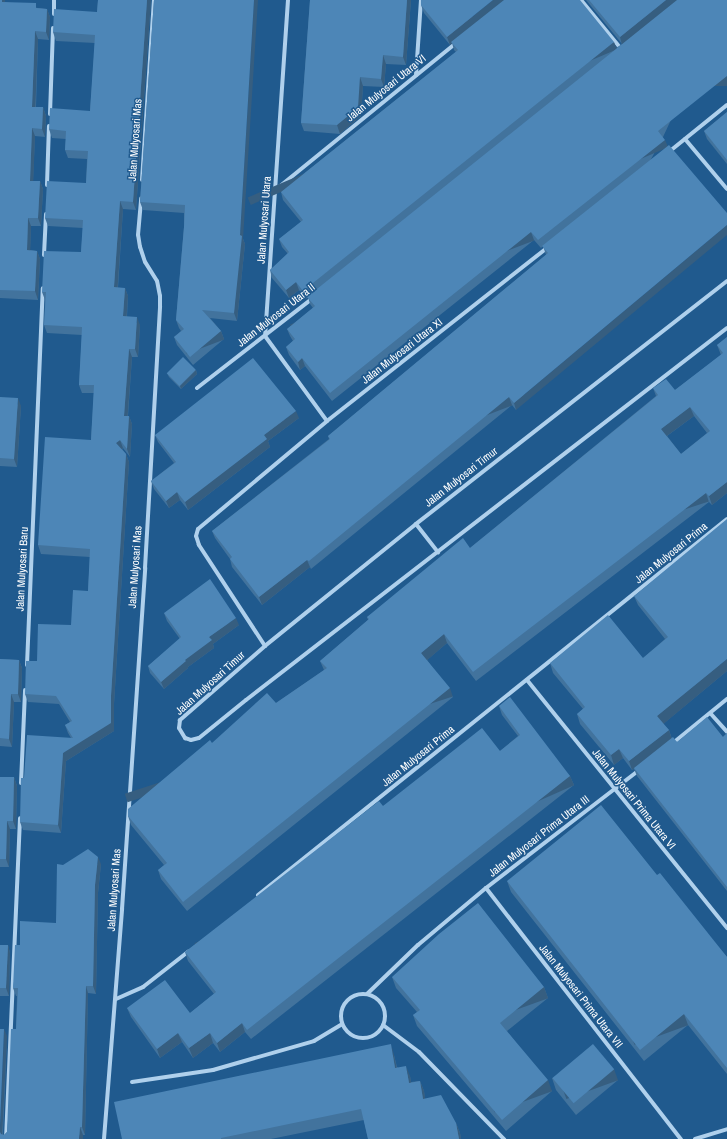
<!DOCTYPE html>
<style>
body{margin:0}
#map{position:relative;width:727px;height:1139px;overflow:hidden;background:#205a8e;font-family:"Archivo Narrow",sans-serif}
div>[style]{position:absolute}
.minor>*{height:4px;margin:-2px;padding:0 2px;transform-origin:2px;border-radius:2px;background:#afd0ec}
.minor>.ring{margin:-2px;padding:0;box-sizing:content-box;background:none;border:4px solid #afd0ec;border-radius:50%}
.wall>*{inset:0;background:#42739d}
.shaded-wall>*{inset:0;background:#365e80;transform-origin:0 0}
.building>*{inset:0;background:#4d86b7;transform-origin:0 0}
span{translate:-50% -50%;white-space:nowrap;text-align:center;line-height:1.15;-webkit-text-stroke:3px #205a8e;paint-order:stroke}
.street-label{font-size:11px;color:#fff}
</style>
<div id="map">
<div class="minor">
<div style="left:288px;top:0;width:337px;rotate:93.9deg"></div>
<div style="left:265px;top:336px;width:105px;rotate:53.9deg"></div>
<div style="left:581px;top:0;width:65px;rotate:50.6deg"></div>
<div style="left:54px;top:14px;width:14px;rotate:-90deg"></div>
<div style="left:416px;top:75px;width:75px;rotate:-86.2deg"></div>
<div style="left:50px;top:114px;width:86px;rotate:-88deg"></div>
<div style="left:685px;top:139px;width:65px;rotate:50deg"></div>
<div style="left:670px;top:151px;width:73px;rotate:-38.9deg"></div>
<div style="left:142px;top:180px;width:180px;rotate:-86.2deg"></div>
<div style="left:47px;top:185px;width:59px;rotate:-88.1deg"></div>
<div style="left:274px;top:191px;width:235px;rotate:-39.1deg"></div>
<div style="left:44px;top:255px;width:41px;rotate:-87.2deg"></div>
<div style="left:727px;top:281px;width:395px;rotate:142deg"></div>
<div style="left:416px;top:524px;width:194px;rotate:141.1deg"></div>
<div style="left:265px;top:646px;width:113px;rotate:139deg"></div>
<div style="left:180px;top:720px;width:8px;rotate:97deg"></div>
<div style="left:179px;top:728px;width:12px;rotate:59deg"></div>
<div style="left:185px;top:738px;width:6px;rotate:18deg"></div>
<div style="left:191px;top:740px;width:8px;rotate:-14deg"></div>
<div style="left:199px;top:738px;width:60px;rotate:-39deg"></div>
<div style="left:246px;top:700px;width:608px;rotate:-37.72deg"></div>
<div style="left:197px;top:388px;width:147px;rotate:-37.8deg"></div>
<div style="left:416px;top:524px;width:36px;rotate:52deg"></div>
<div style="left:265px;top:646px;width:121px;rotate:-123.2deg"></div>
<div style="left:199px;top:545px;width:9px;rotate:-108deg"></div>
<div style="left:196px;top:536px;width:7px;rotate:-74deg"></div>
<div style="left:198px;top:529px;width:168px;rotate:-39.9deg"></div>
<div style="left:327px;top:421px;width:281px;rotate:-38.2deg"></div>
<div style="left:27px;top:665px;width:377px;rotate:-87.6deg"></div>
<div style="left:527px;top:680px;width:319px;rotate:51.1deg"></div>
<div style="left:711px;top:714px;width:24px;rotate:48deg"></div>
<div style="left:673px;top:743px;width:70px;rotate:-39.2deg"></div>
<div style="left:21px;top:783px;width:93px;rotate:-87.5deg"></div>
<div style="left:486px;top:888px;width:318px;rotate:52.2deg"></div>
<div style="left:258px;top:895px;width:601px;rotate:-38.72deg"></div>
<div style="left:367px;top:994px;width:71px;rotate:-43.9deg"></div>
<div style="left:418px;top:945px;width:89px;rotate:-40deg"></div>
<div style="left:486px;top:888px;width:193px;rotate:-37.6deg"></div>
<div class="ring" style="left:341px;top:994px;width:40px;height:40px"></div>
<div style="left:116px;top:999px;width:30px;rotate:-24deg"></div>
<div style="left:143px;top:987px;width:58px;rotate:-38deg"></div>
<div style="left:383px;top:1025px;width:45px;rotate:36.9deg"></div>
<div style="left:419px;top:1052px;width:122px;rotate:45.7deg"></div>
<div style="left:132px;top:1082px;width:82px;rotate:-8.4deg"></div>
<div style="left:213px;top:1070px;width:105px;rotate:-16deg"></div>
<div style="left:314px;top:1041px;width:33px;rotate:-31deg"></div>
<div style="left:6px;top:1139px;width:321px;rotate:-87.5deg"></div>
<div style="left:104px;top:1139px;width:231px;rotate:-85.5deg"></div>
<div style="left:122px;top:909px;width:342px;rotate:-86.1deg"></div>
<div style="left:145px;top:568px;width:262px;rotate:-86.7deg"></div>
<div style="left:160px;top:306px;width:10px;rotate:-90deg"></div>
<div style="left:160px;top:296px;width:15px;rotate:-101deg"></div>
<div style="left:157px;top:281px;width:22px;rotate:-122deg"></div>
<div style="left:145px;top:262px;width:16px;rotate:-108deg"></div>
<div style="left:140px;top:247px;width:12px;rotate:-99deg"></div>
<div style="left:138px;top:235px;width:37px;rotate:-85deg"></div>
<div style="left:695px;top:1139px;width:34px;rotate:-17deg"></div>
</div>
<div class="wall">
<div style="clip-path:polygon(0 0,5px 0,5px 2px,38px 8px,47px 9px,50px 17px,49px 40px,38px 39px,36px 107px,43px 107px,46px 116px,45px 137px,35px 136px,33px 181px,40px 181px,43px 189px,41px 226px,31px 226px,30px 250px,37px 251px,40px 259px,38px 300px,0 298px)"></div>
<div style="clip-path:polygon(98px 0,151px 0,136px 210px,123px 209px,118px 288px,125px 288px,128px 296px,127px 317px,140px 325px,138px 357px,132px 357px,128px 416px,129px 416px,132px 424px,130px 457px,123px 448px,122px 449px,126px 454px,129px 462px,114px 704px,114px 731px,66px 761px,61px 833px,23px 830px,20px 822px,24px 778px,71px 738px,68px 733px,65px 725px,70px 722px,59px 704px,28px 702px,25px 694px,37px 661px,71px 625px,88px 591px,90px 557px,41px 554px,38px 545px,91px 440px,94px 393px,82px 393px,79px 385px,82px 335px,47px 333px,44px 325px,45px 300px,42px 292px,81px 252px,83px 228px,48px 226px,45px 218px,86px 183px,87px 159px,68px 158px,65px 150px,66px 139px,52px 138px,49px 129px,90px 111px,95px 43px,56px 41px,53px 32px,97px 12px)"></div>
<div style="clip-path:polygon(154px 0,245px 244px,237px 321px,210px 318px,221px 331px,224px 339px,193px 365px,177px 345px,174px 337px,181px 331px,179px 328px,176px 320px,184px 227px,184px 213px,143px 210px,140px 202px)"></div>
<div style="clip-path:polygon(310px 0,411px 0,406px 65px,386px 64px,384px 87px,363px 86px,361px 116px,340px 134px,304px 131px,301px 123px)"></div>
<div style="clip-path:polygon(586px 0,727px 0,663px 137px,516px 410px,512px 405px,311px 569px,310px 567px,262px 605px,232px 567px,230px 559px,215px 538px,212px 531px,329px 439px,328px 436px,546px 255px,543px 246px,541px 248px,534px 240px,332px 401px,305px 366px,300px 370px,289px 355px,286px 347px,293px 341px,290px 336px,287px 329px,313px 308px,310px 304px,308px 297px,306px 299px,299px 290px,289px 298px,272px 278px,270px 270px,288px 254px,282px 247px,279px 239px,301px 222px,283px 200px,281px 192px,456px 52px,454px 50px,452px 43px,450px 45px,424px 13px,421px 5px,616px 48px,622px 44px)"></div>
<div style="clip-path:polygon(727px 112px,727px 164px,707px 139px,704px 131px)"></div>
<div style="clip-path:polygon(evenodd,727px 337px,727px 493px,712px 505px,709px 502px,476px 681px,447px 643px,427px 660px,453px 697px,187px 911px,161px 879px,158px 870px,164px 865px,131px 825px,128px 816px,212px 743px,276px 703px,324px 670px,320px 661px,368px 620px,367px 617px,470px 548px,656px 396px,653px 388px,675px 390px,721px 355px,717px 345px,727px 337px,694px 416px,707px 433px,681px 454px,667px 436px,694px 416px)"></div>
<div style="clip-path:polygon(196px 370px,197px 374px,181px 389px,169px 377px,167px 373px)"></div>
<div style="clip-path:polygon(0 397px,21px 406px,17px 467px,0 466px)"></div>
<div style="clip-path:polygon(299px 418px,268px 441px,270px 447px,188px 510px,180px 500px,169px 508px,154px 489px,151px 481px,174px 463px,158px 442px,155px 435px)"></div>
<div style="clip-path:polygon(634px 596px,727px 671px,663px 724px,669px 730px,672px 739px,677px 742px,723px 737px,727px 733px,727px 891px,637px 776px,634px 769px,632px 770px,623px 758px,614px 765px,580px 724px,577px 714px,583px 709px,553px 673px,550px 663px,643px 658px,665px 639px,638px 605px)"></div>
<div style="clip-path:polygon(164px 613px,239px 625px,213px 644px,214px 648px,188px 667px,188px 668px,164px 689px,150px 673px,148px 666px,180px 639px,167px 621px)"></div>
<div style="clip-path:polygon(0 659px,19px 660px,22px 668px,21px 702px,14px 702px,12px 747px,0 746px)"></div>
<div style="clip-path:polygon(499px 706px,570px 776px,574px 785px,251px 1039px,245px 1032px,220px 1052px,213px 1043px,193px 1058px,182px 1042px,160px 1058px,131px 1017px,127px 1008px,190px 1013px,214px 994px,188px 961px,185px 952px,383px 806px,500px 751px,518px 736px,502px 715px)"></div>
<div style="clip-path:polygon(0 777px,14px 777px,17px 786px,16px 829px,10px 829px,9px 867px,0 867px)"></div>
<div style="clip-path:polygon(101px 864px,98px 893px,96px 994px,88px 993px,85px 1135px,0 1139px,7px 1036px,3px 1134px,4px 1135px,7px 1132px,16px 1029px,17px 996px,16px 996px,13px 988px,20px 945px,56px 923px,63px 865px)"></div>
<div style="clip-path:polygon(657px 875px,727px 957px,727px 1074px,688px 1025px,644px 1061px,511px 892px,507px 881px)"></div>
<div style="clip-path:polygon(0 945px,8px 945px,10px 953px,9px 996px,0 996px)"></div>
<div style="clip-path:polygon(392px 977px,544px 987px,548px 998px,507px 1031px,552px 1091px,506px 1131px,417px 1026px,413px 1015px,417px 1012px,396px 988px)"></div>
<div style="clip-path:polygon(394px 1055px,397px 1067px,410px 1076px,411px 1082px,420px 1081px,424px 1091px,425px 1099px,456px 1123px,460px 1133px,461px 1139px,368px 1139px,364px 1120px,271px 1139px,122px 1139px)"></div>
<div style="clip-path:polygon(552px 1078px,618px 1080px,576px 1115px,556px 1090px)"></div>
</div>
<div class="shaded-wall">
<div style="clip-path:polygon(2px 0,5px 0,5px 10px,2px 2px)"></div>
<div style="clip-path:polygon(147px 0,151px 0,136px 210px,133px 202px)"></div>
<div style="clip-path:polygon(254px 0,258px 0,243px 239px,245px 244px,237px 321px,234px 313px,240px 235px)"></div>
<div style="clip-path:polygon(407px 0,411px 0,406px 65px,403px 57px)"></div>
<div style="clip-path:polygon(493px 0,505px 0,450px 45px,447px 37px)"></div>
<div style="clip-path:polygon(666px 0,678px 0,622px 45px,620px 37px)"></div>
<div style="clip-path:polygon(47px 9px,50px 17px,49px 40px,46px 32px)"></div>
<div style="clip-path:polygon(35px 31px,38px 39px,35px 115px,32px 107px)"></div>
<div style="left:614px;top:42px;width:8px;height:398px;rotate:67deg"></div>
<div style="clip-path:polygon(383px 55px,386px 64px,384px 87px,381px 79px)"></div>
<div style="left:727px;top:76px;width:10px;height:88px;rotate:90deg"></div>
<div style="clip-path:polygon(360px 77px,363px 86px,361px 116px,340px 134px,337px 125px)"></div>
<div style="clip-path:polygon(43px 107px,46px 116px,45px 137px,42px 129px)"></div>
<div style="clip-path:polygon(32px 128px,35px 136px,33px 189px,30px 181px)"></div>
<div style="left:665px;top:140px;width:8px;height:162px;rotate:67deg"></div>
<div style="clip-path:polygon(40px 181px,43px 189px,41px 226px,38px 218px)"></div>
<div style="clip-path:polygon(120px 201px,123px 209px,117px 296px,114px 287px)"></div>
<div style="clip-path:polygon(28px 218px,31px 226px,30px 258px,27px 250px)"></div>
<div style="clip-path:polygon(727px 225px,727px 235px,516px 410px,514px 403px)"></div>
<div style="left:531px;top:232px;width:9px;height:258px;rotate:69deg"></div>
<div style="clip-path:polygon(37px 251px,40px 259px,38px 300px,35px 291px)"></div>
<div style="clip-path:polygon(296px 282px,299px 290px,289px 298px,286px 290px)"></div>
<div style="clip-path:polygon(125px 288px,128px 296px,126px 325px,123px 316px)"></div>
<div style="clip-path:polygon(137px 317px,140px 325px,138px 357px,135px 349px)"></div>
<div style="left:221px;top:331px;width:9px;height:40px;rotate:69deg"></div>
<div style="clip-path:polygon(129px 349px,132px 357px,127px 424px,124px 416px)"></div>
<div style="clip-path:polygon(302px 358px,305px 366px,300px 370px,298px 362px)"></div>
<div style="clip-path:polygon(196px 370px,197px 374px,181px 389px,180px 386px)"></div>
<div style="left:509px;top:397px;width:9px;height:259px;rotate:69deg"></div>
<div style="clip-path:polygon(18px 398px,21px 406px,17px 467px,14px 459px)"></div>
<div style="clip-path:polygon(690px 407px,694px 416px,664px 438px,661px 429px)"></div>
<div style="clip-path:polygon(296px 411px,299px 418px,268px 441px,270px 447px,188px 510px,185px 502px,264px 435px)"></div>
<div style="clip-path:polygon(129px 416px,132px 424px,130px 457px,127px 449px)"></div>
<div style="clip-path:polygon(120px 440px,123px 448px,119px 452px,116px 443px)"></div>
<div style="clip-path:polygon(126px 454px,129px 462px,114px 704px,114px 731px,66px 761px,61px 833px,58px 825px,63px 753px,111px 696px)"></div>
<div style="clip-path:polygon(727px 482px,727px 493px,712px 505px,709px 496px)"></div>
<div style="clip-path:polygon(177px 492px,180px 500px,169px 508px,166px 501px)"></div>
<div style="left:706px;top:493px;width:9px;height:294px;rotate:72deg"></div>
<div style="clip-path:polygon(307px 560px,310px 567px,262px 605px,259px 597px)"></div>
<div style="clip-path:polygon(236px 618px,239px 625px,213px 644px,214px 648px,188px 667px,188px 668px,164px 689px,161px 682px,209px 637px)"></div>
<div style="clip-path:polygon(444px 634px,447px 643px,425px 662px,421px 653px)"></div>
<div style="clip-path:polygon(727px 659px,727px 671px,661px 726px,657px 716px)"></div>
<div style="clip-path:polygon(19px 660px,22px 668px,21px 702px,18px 694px)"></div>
<div style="left:450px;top:688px;width:9px;height:342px;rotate:72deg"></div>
<div style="clip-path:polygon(11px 694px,14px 702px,12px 747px,9px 739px)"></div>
<div style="clip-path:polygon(669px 730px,672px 740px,632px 770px,629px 761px)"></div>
<div style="clip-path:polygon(619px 749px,623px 758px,614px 765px,611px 755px)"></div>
<div style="left:570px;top:776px;width:10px;height:411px;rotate:66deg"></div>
<div style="clip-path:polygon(14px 777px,17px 786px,16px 829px,13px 821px)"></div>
<div style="clip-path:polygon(7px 821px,10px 829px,9px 867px,6px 859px)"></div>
<div style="clip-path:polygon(98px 857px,101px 864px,98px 893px,96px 994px,93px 986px,95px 885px)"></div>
<div style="clip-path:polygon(8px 945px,10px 953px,9px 996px,6px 988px)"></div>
<div style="clip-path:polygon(86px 986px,88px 993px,85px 1135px,82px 1127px)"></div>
<div style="left:544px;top:987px;width:12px;height:57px;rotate:70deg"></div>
<div style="left:684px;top:1014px;width:12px;height:57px;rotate:70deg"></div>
<div style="clip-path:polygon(242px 1023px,245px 1032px,220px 1052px,217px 1043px)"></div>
<div style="clip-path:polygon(4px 1029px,7px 1036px,2px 1139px,0 1132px)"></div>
<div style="clip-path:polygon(178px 1033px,182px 1042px,160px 1058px,157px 1049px)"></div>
<div style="clip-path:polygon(210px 1033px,213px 1043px,193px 1058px,189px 1048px)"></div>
<div style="clip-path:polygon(391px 1044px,394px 1055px,399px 1078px,395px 1068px)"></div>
<div style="clip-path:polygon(406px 1066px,410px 1076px,413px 1093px,409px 1083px)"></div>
<div style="left:614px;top:1069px;width:12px;height:55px;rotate:70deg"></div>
<div style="left:548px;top:1080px;width:12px;height:61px;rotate:70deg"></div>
<div style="clip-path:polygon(420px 1081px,424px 1091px,427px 1110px,423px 1099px)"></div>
<div style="clip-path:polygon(456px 1123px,460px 1133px,461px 1139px,459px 1139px)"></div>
<div style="clip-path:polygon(80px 1127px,83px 1135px,83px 1139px,79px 1139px)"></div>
</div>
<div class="building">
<div style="clip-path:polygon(0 0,2px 0,2px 2px,36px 3px,36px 8px,47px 9px,46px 32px,35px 31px,32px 107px,43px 107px,42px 129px,32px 128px,30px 181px,40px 181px,38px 218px,28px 218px,27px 250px,37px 251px,35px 291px,0 290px)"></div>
<div style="clip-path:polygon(98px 0,147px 0,133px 202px,120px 201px,114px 287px,125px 288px,123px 316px,137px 317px,135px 349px,129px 349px,124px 416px,129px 416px,127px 449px,120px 440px,116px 443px,126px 454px,111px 696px,111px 723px,63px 753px,58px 825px,20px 822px,21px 778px,24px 778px,27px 735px,73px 738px,65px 725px,72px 721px,56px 696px,25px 694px,26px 661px,37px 661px,38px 624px,71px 625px,73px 590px,88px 591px,90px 549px,38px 545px,45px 437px,91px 440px,94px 385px,79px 385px,82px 327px,44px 325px,46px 292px,42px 292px,44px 251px,81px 252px,83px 220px,45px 218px,47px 181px,86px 183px,88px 151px,65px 150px,66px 131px,49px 129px,50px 108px,90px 111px,95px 35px,53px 32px,54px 9px,97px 12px)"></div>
<div style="clip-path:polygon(154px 0,254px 0,240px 235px,242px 236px,234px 313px,202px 310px,221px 331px,190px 357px,174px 337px,184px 329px,176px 320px,184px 227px,185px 205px,140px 202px)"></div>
<div style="clip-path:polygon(310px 0,407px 0,403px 57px,383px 55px,381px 79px,360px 77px,358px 108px,337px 125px,301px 123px)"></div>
<div style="clip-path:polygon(421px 0,493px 0,447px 37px,421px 5px)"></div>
<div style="clip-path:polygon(504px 0,580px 0,614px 42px,303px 291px,296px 282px,286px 290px,270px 270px,289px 252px,279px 239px,303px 220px,281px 192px,458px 50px,451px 42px)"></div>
<div style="clip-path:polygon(589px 0,666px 0,620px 37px)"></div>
<div style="clip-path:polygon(677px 0,727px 0,727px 76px,658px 131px,665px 140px,538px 240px,531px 232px,330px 393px,302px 358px,298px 362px,286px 347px,295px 339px,287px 329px,315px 306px,307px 297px)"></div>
<div style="clip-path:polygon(727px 112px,727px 160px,704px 131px)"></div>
<div style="clip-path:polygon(669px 145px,727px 213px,727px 225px,514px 403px,509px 397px,309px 561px,307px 560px,259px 597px,230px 559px,232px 557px,212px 531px,330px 439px,328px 436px,548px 253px,542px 246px)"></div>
<div style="clip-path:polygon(evenodd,727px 337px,727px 482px,709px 496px,706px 493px,473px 672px,444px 634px,421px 653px,450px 688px,183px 902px,158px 870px,167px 863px,128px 816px,128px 809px,210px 740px,212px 743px,267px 693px,276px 703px,327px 668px,320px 661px,369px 619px,367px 617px,463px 538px,470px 548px,658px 395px,653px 388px,666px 379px,675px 390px,723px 353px,717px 345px,727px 337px,690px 407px,710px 431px,681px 454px,661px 429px,690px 407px)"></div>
<div style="left:183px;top:357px;width:18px;height:23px;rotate:45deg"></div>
<div style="clip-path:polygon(253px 358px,296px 411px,264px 435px,267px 439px,185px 502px,177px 492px,166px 501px,151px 481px,176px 462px,155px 435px)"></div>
<div style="clip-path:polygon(0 397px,18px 398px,14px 459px,0 458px)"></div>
<div style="clip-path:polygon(727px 519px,727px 659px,657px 716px,669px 730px,629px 761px,619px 749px,611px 755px,577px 714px,585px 707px,550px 663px,608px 615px,643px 658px,668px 637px,634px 596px)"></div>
<div style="clip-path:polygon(210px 579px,236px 618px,209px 637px,212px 640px,185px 660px,186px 661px,161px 682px,148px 666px,181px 637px,164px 613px)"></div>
<div style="clip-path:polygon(0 659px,19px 660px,18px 694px,11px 694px,9px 739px,0 738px)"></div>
<div style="clip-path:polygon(510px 697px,570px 776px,247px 1030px,242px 1023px,217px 1043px,210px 1033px,189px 1048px,178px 1033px,157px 1049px,127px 1008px,165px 980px,190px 1013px,216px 992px,185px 952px,379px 801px,383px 806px,482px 728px,500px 751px,520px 735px,499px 706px)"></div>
<div style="clip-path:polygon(707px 717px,723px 737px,727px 733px,727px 887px,634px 768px,673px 737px,677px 742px)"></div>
<div style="clip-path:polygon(0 777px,14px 777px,13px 821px,7px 821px,6px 859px,0 859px)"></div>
<div style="clip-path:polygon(601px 805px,657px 875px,660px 873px,727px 957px,727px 1068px,684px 1014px,640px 1050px,507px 881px)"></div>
<div style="clip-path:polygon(88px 849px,98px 857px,95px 885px,93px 986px,86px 986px,82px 1127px,80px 1127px,79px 1139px,0 1139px,0 1132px,1px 1134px,4px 1135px,7px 1132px,11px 1029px,16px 1029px,18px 988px,13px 988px,15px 945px,20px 945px,20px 921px,56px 923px,57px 864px,63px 865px)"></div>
<div style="clip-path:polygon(478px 903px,544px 987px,500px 1023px,548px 1080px,502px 1120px,413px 1015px,420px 1010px,392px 977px,439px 934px)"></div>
<div style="clip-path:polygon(0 945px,8px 945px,6px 988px,0 988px)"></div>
<div style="clip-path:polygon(0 1029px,4px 1029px,0 1125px)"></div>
<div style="clip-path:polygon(391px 1044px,395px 1068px,406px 1066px,409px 1083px,420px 1081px,423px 1099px,441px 1095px,456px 1123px,459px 1139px,368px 1139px,361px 1109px,221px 1138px,221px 1139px,122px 1139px,114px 1102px)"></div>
<div style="left:593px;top:1044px;width:33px;height:53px;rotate:50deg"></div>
</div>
<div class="street-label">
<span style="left:386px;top:88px;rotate:-39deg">Jalan Mulyosari Utara VI</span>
<span style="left:135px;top:140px;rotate:-86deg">Jalan Mulyosari Mas</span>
<span style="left:264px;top:220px;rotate:-86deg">Jalan Mulyosari Utara</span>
<span style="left:276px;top:315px;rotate:-38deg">Jalan Mulyosari Utara II</span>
<span style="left:402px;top:351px;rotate:-38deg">Jalan Mulyosari Utara XI</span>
<span style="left:461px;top:477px;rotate:-38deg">Jalan Mulyosari Timur</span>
<span style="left:671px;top:553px;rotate:-39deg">Jalan Mulyosari Prima</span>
<span style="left:135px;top:567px;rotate:-86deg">Jalan Mulyosari Mas</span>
<span style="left:22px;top:569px;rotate:-87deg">Jalan Mulyosari Baru</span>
<span style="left:210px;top:683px;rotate:-42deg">Jalan Mulyosari Timur</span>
<span style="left:418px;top:756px;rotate:-39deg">Jalan Mulyosari Prima</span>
<span style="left:634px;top:799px;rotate:51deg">Jalan Mulyosari Prima Utara VI</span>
<span style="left:539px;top:836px;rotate:-38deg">Jalan Mulyosari Prima Utara III</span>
<span style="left:114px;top:890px;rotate:-86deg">Jalan Mulyosari Mas</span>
<span style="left:581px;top:996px;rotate:52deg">Jalan Mulyosari Prima Utara VII</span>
</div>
</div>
